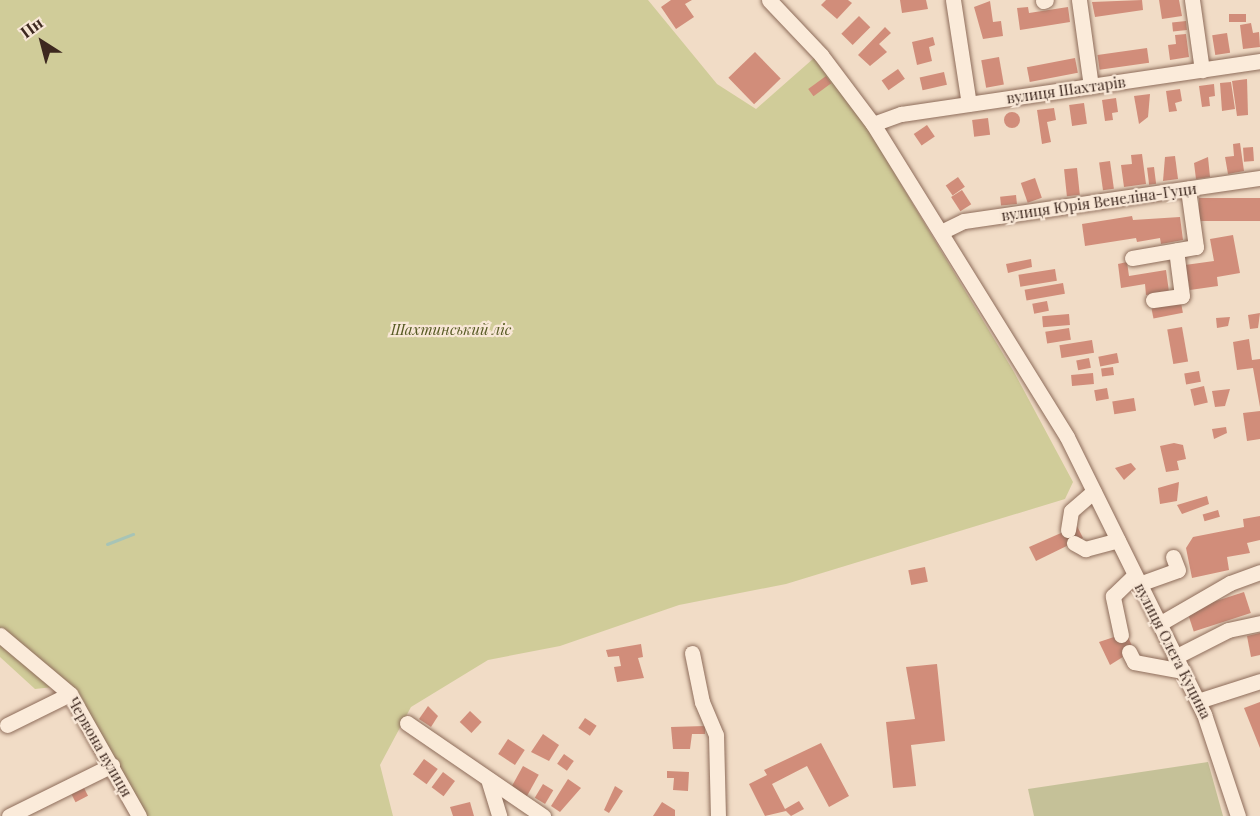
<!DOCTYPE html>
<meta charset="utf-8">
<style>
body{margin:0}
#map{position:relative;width:1260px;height:816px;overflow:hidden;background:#f1dcc6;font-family:"Playfair Display",serif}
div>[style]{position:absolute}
.green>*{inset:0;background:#d0cc99}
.cemetery>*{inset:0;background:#c5c198}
.stream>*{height:3px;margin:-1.5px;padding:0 1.5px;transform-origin:1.5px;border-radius:1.5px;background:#a7c4b6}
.building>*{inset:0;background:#d18d7a;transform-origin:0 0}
.round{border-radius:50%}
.roads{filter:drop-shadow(0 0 2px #8d6c5a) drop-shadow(0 0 2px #8d6c5a)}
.minor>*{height:15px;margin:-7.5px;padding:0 7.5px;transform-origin:7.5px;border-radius:7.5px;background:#fbebda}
span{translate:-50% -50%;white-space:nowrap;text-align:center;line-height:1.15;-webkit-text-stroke:4.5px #f8e7d6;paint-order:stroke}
.street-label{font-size:15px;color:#3d281f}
.park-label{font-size:15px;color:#575a24;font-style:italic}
.north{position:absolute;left:12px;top:12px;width:60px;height:60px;-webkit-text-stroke:4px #f8e7d6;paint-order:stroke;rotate:324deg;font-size:16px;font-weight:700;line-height:24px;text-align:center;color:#3d281f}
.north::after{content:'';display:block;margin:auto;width:21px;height:27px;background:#3d281f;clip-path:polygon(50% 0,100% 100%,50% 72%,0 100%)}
</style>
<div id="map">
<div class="green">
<div style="clip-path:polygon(0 0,648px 0,717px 84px,756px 109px,814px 58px,863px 121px,1014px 372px,1073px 482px,1065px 499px,786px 584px,679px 605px,560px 646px,488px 660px,411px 707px,380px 765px,393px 816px,144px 816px,71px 685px,35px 689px,0 657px)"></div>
</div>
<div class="cemetery">
<div style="clip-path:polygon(1208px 762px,1223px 816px,1034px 816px,1028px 789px)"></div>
</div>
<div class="stream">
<div style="left:107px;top:544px;width:28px;rotate:-21deg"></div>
</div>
<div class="building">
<div style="clip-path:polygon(671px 0,692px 0,685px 4px,694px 17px,676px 29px,661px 7px)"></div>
<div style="clip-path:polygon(826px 0,848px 0,852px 3px,837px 19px,821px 5px)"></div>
<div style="clip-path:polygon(900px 0,926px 0,928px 9px,902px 13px)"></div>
<div style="clip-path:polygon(1142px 0,1143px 10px,1095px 17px,1092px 2px)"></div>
<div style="clip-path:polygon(1159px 0,1179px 0,1182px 16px,1162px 19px)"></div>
<div style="clip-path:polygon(990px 1px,993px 22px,1001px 21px,1003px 36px,983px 39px,974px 7px)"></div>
<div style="clip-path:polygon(1028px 7px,1029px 13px,1068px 7px,1070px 22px,1020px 30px,1017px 8px)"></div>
<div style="left:1229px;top:14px;width:17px;height:8px"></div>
<div style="left:859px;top:16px;width:16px;height:25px;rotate:45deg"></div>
<div style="left:1186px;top:21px;width:9px;height:14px;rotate:84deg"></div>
<div style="clip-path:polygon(1251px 23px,1253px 33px,1259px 32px,1260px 47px,1243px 49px,1240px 25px)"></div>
<div style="clip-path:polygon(885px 27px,891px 33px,879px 44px,887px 52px,870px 66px,858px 55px)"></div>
<div style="left:1227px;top:33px;width:20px;height:15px;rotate:81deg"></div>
<div style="clip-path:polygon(1186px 34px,1189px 57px,1170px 60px,1168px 45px,1176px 44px,1175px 35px)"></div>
<div style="clip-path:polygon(933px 37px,935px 45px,929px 47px,932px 61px,917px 65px,912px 42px)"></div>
<div style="left:1147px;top:48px;width:15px;height:50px;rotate:82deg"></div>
<div style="left:755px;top:52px;width:37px;height:37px;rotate:46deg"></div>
<div style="left:999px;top:57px;width:28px;height:18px;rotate:80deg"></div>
<div style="left:1075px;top:58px;width:15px;height:49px;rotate:79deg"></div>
<div style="left:898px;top:69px;width:12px;height:20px;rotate:55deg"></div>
<div style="left:944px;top:72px;width:13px;height:25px;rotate:77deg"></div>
<div style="left:826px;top:76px;width:9px;height:22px;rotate:54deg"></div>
<div style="clip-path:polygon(1247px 79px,1248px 115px,1237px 116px,1232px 81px)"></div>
<div style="clip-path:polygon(1231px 82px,1235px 109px,1222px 111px,1220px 83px)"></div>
<div style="clip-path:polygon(1214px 84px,1215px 96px,1209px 97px,1210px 106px,1202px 107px,1199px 86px)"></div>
<div style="clip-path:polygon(1180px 89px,1182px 101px,1175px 103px,1177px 111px,1169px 112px,1166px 91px)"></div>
<div style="clip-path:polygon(1150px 94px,1148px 117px,1139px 124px,1134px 96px)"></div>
<div style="clip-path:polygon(1116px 98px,1118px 112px,1112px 113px,1113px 120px,1105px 121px,1102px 100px)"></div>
<div style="left:1084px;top:103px;width:21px;height:15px;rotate:82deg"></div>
<div style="clip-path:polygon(1054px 108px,1056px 120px,1047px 122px,1051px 142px,1042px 144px,1037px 110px)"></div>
<div class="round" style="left:1004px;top:112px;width:16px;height:16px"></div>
<div style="left:988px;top:118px;width:17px;height:16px;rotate:83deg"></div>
<div style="left:927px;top:125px;width:14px;height:16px;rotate:56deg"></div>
<div style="clip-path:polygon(1240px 143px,1244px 171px,1228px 174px,1225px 157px,1234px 156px,1233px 144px)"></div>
<div style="left:1253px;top:147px;width:14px;height:10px;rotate:86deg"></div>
<div style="clip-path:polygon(1142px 154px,1146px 184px,1124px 187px,1121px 165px,1132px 164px,1131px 155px)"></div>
<div style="clip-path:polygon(1175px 156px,1178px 179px,1163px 181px,1165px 157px)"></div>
<div style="clip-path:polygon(1208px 157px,1210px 177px,1196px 179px,1194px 163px)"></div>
<div style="left:1110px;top:161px;width:28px;height:11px;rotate:82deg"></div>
<div style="left:1154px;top:167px;width:17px;height:7px;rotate:83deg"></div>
<div style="left:1077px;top:168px;width:27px;height:13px;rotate:84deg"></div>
<div style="left:958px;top:177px;width:12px;height:15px;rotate:55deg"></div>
<div style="left:1035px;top:178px;width:21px;height:15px;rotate:71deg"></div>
<div style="left:962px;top:190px;width:17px;height:13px;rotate:57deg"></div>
<div style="left:1016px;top:195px;width:9px;height:16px;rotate:84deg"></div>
<div style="left:1260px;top:198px;width:23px;height:61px;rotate:90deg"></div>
<div style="clip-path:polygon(1132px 216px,1133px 220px,1180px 217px,1183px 240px,1161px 244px,1160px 238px,1137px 242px,1136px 238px,1085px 246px,1082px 224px)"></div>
<div style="clip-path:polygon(1233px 235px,1240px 273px,1217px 277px,1218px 286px,1190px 290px,1185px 265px,1214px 261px,1210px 239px)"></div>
<div style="clip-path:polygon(1031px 259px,1032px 267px,1008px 273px,1006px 264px)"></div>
<div style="clip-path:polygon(1127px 262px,1129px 276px,1166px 270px,1169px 292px,1146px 295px,1145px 284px,1121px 288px,1118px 264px)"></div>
<div style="left:1055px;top:269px;width:12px;height:37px;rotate:81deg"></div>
<div style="left:1063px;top:283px;width:11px;height:39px;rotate:80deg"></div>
<div style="left:1047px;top:301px;width:10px;height:15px;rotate:79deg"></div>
<div style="left:1181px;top:303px;width:10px;height:30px;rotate:79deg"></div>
<div style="clip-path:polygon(1260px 313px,1258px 328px,1250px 329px,1248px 315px)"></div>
<div style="left:1069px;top:314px;width:11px;height:27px;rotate:85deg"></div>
<div style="clip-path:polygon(1230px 317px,1228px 326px,1217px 328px,1216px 318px)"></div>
<div style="left:1182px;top:327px;width:35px;height:15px;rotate:80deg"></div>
<div style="left:1069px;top:328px;width:12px;height:24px;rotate:81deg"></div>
<div style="clip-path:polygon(1249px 339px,1252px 360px,1260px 359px,1260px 407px,1253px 368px,1237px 370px,1233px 342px)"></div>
<div style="left:1092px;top:340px;width:13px;height:33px;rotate:81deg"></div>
<div style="left:1117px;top:353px;width:10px;height:19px;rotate:79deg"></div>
<div style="left:1089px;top:358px;width:10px;height:13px;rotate:79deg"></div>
<div style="left:1113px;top:367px;width:8px;height:12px;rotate:83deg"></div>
<div style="left:1199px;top:371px;width:11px;height:15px;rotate:80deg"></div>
<div style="left:1093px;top:373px;width:11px;height:22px;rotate:85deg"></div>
<div style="left:1204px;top:386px;width:17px;height:14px;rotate:77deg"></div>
<div style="left:1107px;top:388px;width:11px;height:13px;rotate:80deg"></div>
<div style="clip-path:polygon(1230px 389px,1225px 406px,1215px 407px,1212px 391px)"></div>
<div style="left:1134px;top:398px;width:13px;height:22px;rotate:81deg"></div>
<div style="clip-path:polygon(1260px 411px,1260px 439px,1247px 441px,1243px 413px)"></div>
<div style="clip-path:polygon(1226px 427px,1227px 433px,1214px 439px,1212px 429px)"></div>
<div style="clip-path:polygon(1174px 443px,1183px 445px,1186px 459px,1177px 461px,1179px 470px,1166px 472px,1160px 446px)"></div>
<div style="clip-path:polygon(1131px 463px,1136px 469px,1124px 480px,1115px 468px)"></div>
<div style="clip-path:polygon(1179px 482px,1177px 501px,1160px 504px,1158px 488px)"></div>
<div style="clip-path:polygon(1207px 496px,1209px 504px,1182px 514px,1177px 505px)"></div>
<div style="left:1218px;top:510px;width:7px;height:16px;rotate:74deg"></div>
<div style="clip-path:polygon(1260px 516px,1260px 540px,1247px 543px,1250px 553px,1227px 557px,1229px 570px,1192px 578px,1186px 548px,1193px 537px,1244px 527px,1243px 519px)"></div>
<div style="clip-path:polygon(1077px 526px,1083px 538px,1036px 561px,1029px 547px)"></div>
<div style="left:925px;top:567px;width:15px;height:17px;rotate:79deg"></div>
<div style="left:1244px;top:592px;width:22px;height:60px;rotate:72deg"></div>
<div style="clip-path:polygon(1126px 633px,1134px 650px,1110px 665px,1099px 642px)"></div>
<div style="clip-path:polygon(1260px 633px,1260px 655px,1251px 657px,1247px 636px)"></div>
<div style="clip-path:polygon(641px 644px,643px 657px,638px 658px,644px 678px,617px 682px,614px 667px,621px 666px,619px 656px,608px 657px,606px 650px)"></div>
<div style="clip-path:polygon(937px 664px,945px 741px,911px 745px,916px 786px,893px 788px,886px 722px,915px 719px,906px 667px)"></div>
<div style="clip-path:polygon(1260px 702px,1260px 748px,1244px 708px)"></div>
<div style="clip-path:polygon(428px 706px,438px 716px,431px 727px,419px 719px)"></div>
<div style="left:470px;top:711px;width:16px;height:15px;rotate:43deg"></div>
<div style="left:585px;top:718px;width:14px;height:12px;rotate:34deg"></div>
<div style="clip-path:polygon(705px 726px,705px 734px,692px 734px,690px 749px,673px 749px,671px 727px)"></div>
<div style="clip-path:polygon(543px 734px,559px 745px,549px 761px,531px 752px)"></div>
<div style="left:508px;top:739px;width:20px;height:18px;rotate:33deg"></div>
<div style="clip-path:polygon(821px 743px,849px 796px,829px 807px,807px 766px,772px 784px,785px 809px,799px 801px,804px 809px,791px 816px,786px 811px,765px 816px,749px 784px,767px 775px,764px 770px)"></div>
<div style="left:564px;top:754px;width:12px;height:12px;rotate:35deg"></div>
<div style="left:424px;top:759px;width:17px;height:19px;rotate:36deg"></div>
<div style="left:523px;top:766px;width:18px;height:26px;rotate:29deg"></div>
<div style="clip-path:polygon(667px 771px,689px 772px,688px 791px,673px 790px,674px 778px,667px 778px)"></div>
<div style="left:443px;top:772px;width:15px;height:19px;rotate:37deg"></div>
<div style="clip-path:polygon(568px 779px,581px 788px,560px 812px,551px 806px)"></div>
<div style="left:543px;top:784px;width:12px;height:16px;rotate:31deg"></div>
<div style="left:83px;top:786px;width:11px;height:14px;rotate:63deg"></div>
<div style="clip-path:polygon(615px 786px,623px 791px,609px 813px,604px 810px)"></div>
<div style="clip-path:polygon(470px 802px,474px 816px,453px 816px,450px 807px)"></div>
<div style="clip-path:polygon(662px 802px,675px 810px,675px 816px,653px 816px)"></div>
</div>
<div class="roads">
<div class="minor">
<div style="left:769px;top:0;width:76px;rotate:46.6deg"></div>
<div style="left:821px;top:55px;width:86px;rotate:53deg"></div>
<div style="left:873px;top:124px;width:368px;rotate:58.2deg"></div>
<div style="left:1067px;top:437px;width:309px;rotate:63.7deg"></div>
<div style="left:1204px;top:714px;width:108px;rotate:71.6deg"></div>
<div style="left:953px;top:0;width:105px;rotate:81.3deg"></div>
<div style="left:1079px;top:0;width:87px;rotate:82.1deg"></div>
<div style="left:1192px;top:0;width:71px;rotate:81.9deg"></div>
<div style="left:1043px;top:1px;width:3px;rotate:-18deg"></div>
<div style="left:873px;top:124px;width:30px;rotate:-20deg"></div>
<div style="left:901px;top:114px;width:363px;rotate:-8.4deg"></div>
<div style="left:941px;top:232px;width:25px;rotate:-26deg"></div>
<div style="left:964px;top:221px;width:299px;rotate:-8.3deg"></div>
<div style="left:1132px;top:258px;width:65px;rotate:-9.8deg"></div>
<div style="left:1196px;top:247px;width:59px;rotate:-97.9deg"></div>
<div style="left:1153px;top:300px;width:29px;rotate:-8deg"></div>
<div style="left:1182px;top:296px;width:46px;rotate:-97.4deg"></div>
<div style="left:1068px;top:530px;width:19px;rotate:-81deg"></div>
<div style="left:1071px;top:511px;width:30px;rotate:-41deg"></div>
<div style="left:1074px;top:543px;width:13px;rotate:29deg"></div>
<div style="left:1085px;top:549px;width:34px;rotate:-15deg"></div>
<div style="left:1139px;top:584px;width:41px;rotate:-19.7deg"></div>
<div style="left:1178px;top:570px;width:14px;rotate:-111deg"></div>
<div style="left:1159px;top:624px;width:82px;rotate:-30deg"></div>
<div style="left:1230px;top:583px;width:32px;rotate:-20deg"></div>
<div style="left:0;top:635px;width:92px;rotate:40.1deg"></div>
<div style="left:70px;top:694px;width:140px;rotate:60.5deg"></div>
<div style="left:1121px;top:635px;width:40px;rotate:-102deg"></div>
<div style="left:1113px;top:596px;width:30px;rotate:-44deg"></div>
<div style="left:1129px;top:652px;width:11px;rotate:63deg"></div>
<div style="left:1134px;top:662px;width:50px;rotate:10.4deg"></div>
<div style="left:692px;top:653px;width:50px;rotate:78.5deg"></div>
<div style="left:702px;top:702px;width:36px;rotate:67deg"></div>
<div style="left:716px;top:735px;width:81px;rotate:88.6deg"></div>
<div style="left:1175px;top:657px;width:59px;rotate:-27deg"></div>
<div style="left:1228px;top:630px;width:33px;rotate:-12deg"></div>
<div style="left:1198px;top:701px;width:65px;rotate:-17.9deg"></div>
<div style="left:407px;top:723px;width:165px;rotate:34.4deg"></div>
<div style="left:7px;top:725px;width:70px;rotate:-26.2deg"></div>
<div style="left:488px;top:779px;width:39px;rotate:73deg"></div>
<div style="left:9px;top:816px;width:115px;rotate:-26.3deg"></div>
</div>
</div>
<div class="street-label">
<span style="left:1066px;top:90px;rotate:-8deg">вулиця Шахтарів</span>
<span style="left:1099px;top:202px;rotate:-8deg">вулиця Юрія Венеліна-Гуци</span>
<span style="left:1173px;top:651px;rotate:63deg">вулиця Олега Куцина</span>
<span style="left:100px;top:747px;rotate:60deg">Червона вулиця</span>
</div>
<div class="park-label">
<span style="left:451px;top:330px">Шахтинський ліс</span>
</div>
<div class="north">Пн</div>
</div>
